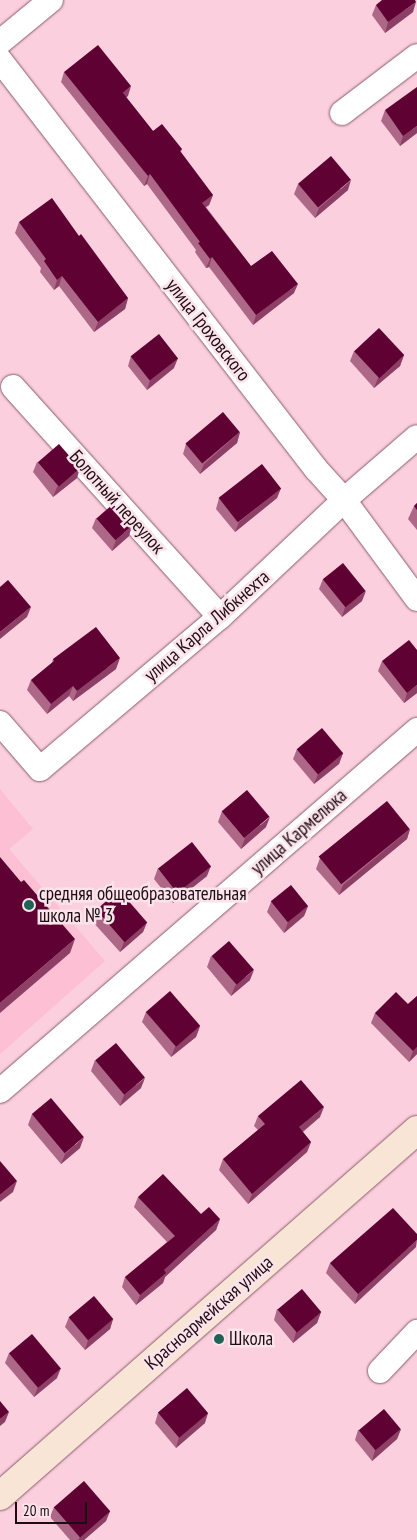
<!DOCTYPE html>
<meta charset="utf-8">
<style>
body{margin:0}
#map{position:relative;width:417px;height:1540px;overflow:hidden;background:#fbcfdd;font-family:"PT Sans Narrow",sans-serif}
div>[style]{position:absolute}
.built>*{inset:0;background:#fcbfd4}
.roads{filter:drop-shadow(0 0 1px #895b6b) drop-shadow(0 0 1px #895b6b)}
.minor>*{height:24px;margin:-12px;padding:0 12px;transform-origin:12px;border-radius:12px;background:#fff}
.secondary>*{height:28px;margin:-14px;padding:0 14px;transform-origin:14px;border-radius:14px;background:#f9e5d6}
.wall>*{inset:0;background:#ad6888}
.shaded-wall>*{inset:0;background:#8e3f66}
.building>*{inset:0;background:#5f0133;transform-origin:0 0}
.dots>*{width:14px;height:14px;translate:-50% -50%;box-sizing:border-box;border:2px solid #fae3ea;border-radius:50%}
span{translate:-50% -50%;white-space:nowrap;text-align:center;line-height:1.15;-webkit-text-stroke:5px #fae3ea;paint-order:stroke}
.street-label{font-size:19px;color:#1e0c13}
.poi-label{font-size:19px;color:#1e0c13}
.left{translate:0 -50%;text-align:left}
.scale{position:absolute;left:15px;top:1502px;width:72px;height:22px;box-sizing:border-box;border:2px solid #1e0c13;border-top:0;padding-left:6px;font-size:15px;line-height:18px;white-space:nowrap;color:#1e0c13;-webkit-text-stroke:4px #fae3ea;paint-order:stroke}
</style>
<div id="map">
<div class="built">
<div style="clip-path:polygon(0 789px,33px 829px,9px 849px,105px 961px,0 1054px)"></div>
</div>
<div class="roads">
<div class="minor">
<div style="left:0;top:42px;width:66px;rotate:-39.5deg"></div>
<div style="left:0;top:60px;width:517px;rotate:52.31deg"></div>
<div style="left:316px;top:469px;width:42px;rotate:47.9deg"></div>
<div style="left:344px;top:500px;width:123px;rotate:53.6deg"></div>
<div style="left:342px;top:113px;width:94px;rotate:-37.2deg"></div>
<div style="left:13px;top:387px;width:309px;rotate:48deg"></div>
<div style="left:0;top:723px;width:61px;rotate:49deg"></div>
<div style="left:40px;top:769px;width:236px;rotate:-40.2deg"></div>
<div style="left:220px;top:617px;width:170px;rotate:-43.3deg"></div>
<div style="left:344px;top:500px;width:96px;rotate:-40.8deg"></div>
<div style="left:0;top:1091px;width:552px;rotate:-40.88deg"></div>
<div style="left:380px;top:1371px;width:54px;rotate:-46.5deg"></div>
</div>
<div class="secondary">
<div style="left:0;top:1496px;width:555px;rotate:-41.27deg"></div>
</div>
</div>
<div class="wall">
<div style="clip-path:polygon(376px 5px,413px 12px,385px 33px,372px 15px)"></div>
<div style="clip-path:polygon(64px 72px,128px 96px,126px 97px,153px 131px,182px 149px,181px 152px,213px 195px,209px 205px,206px 207px,251px 266px,294px 293px,253px 325px,209px 267px,206px 268px,195px 252px,196px 250px,147px 184px,144px 186px,61px 82px)"></div>
<div style="clip-path:polygon(385px 110px,417px 133px,400px 146px,381px 121px)"></div>
<div style="clip-path:polygon(298px 184px,348px 190px,315px 218px,294px 194px)"></div>
<div style="clip-path:polygon(19px 222px,79px 236px,128px 298px,125px 309px,94px 332px,59px 286px,54px 290px,40px 272px,41px 268px,15px 233px)"></div>
<div style="clip-path:polygon(354px 351px,404px 355px,400px 366px,374px 388px,350px 361px)"></div>
<div style="clip-path:polygon(131px 356px,174px 368px,147px 390px,128px 366px)"></div>
<div style="clip-path:polygon(240px 432px,237px 443px,200px 474px,183px 454px,186px 444px)"></div>
<div style="clip-path:polygon(37px 462px,77px 478px,53px 497px,33px 472px)"></div>
<div style="clip-path:polygon(281px 488px,277px 498px,235px 532px,216px 509px,219px 498px)"></div>
<div style="clip-path:polygon(417px 503px,417px 530px,408px 519px,414px 506px)"></div>
<div style="clip-path:polygon(96px 518px,129px 536px,112px 551px,92px 528px)"></div>
<div style="clip-path:polygon(323px 579px,362px 601px,342px 617px,319px 589px)"></div>
<div style="clip-path:polygon(53px 659px,116px 669px,73px 701px,69px 696px,47px 714px,27px 690px,31px 680px,52px 663px)"></div>
<div style="clip-path:polygon(382px 661px,417px 693px,404px 703px,378px 671px)"></div>
<div style="clip-path:polygon(297px 749px,343px 753px,339px 764px,314px 784px,293px 759px)"></div>
<div style="clip-path:polygon(222px 811px,266px 827px,241px 849px,218px 822px)"></div>
<div style="clip-path:polygon(410px 829px,407px 839px,339px 895px,316px 869px,320px 858px)"></div>
<div style="clip-path:polygon(158px 868px,207px 876px,173px 903px,154px 879px)"></div>
<div style="clip-path:polygon(271px 902px,308px 906px,304px 916px,284px 933px,267px 912px)"></div>
<div style="clip-path:polygon(96px 910px,147px 922px,143px 932px,120px 952px,92px 921px)"></div>
<div style="clip-path:polygon(211px 956px,250px 980px,231px 996px,207px 967px)"></div>
<div style="clip-path:polygon(417px 996px,417px 1054px,409px 1062px,371px 1023px,375px 1013px,408px 1004px)"></div>
<div style="clip-path:polygon(146px 1012px,200px 1026px,196px 1037px,171px 1057px,142px 1022px)"></div>
<div style="clip-path:polygon(95px 1060px,141px 1088px,120px 1106px,91px 1071px)"></div>
<div style="clip-path:polygon(32px 1114px,80px 1148px,61px 1164px,28px 1125px)"></div>
<div style="clip-path:polygon(258px 1116px,320px 1117px,303px 1132px,311px 1142px,307px 1152px,248px 1204px,219px 1170px,223px 1159px,258px 1130px,254px 1126px)"></div>
<div style="clip-path:polygon(138px 1197px,220px 1219px,216px 1230px,165px 1277px,163px 1283px,136px 1305px,122px 1287px,125px 1277px,167px 1242px,134px 1207px)"></div>
<div style="clip-path:polygon(416px 1247px,355px 1304px,326px 1273px,330px 1263px)"></div>
<div style="clip-path:polygon(277px 1309px,321px 1312px,317px 1323px,293px 1343px,274px 1320px)"></div>
<div style="clip-path:polygon(69px 1317px,113px 1319px,110px 1329px,85px 1350px,65px 1327px)"></div>
<div style="clip-path:polygon(9px 1353px,57px 1378px,34px 1397px,5px 1363px)"></div>
<div style="clip-path:polygon(158px 1413px,205px 1423px,176px 1448px,155px 1423px)"></div>
<div style="clip-path:polygon(401px 1429px,397px 1439px,372px 1461px,355px 1440px,358px 1430px)"></div>
<div style="clip-path:polygon(54px 1507px,110px 1511px,106px 1521px,84px 1540px,70px 1540px,50px 1517px)"></div>
</div>
<div class="shaded-wall">
<div style="clip-path:polygon(416px 2px,413px 12px,385px 33px,388px 22px)"></div>
<div style="clip-path:polygon(131px 86px,128px 96px,119px 103px,123px 93px)"></div>
<div style="clip-path:polygon(417px 126px,417px 133px,400px 146px,403px 136px)"></div>
<div style="clip-path:polygon(150px 174px,147px 184px,144px 186px,148px 176px)"></div>
<div style="clip-path:polygon(351px 180px,348px 190px,315px 218px,319px 208px)"></div>
<div style="clip-path:polygon(213px 195px,209px 205px,199px 212px,202px 203px)"></div>
<div style="clip-path:polygon(212px 257px,209px 267px,206px 268px,210px 259px)"></div>
<div style="clip-path:polygon(62px 276px,59px 286px,54px 290px,57px 280px)"></div>
<div style="clip-path:polygon(298px 284px,294px 293px,253px 325px,256px 315px)"></div>
<div style="clip-path:polygon(128px 298px,125px 309px,94px 332px,98px 322px)"></div>
<div style="clip-path:polygon(404px 355px,400px 366px,374px 388px,378px 378px)"></div>
<div style="clip-path:polygon(178px 358px,174px 368px,147px 390px,150px 380px)"></div>
<div style="clip-path:polygon(240px 432px,237px 443px,200px 474px,204px 464px)"></div>
<div style="clip-path:polygon(80px 468px,77px 478px,53px 497px,57px 487px)"></div>
<div style="clip-path:polygon(281px 488px,277px 498px,235px 532px,239px 522px)"></div>
<div style="clip-path:polygon(132px 526px,129px 536px,112px 551px,116px 540px)"></div>
<div style="clip-path:polygon(366px 591px,362px 601px,342px 617px,345px 607px)"></div>
<div style="clip-path:polygon(31px 607px,27px 617px,0 639px,0 632px)"></div>
<div style="clip-path:polygon(120px 658px,116px 669px,73px 701px,77px 691px)"></div>
<div style="clip-path:polygon(417px 685px,417px 693px,404px 703px,407px 693px)"></div>
<div style="clip-path:polygon(73px 686px,69px 696px,47px 714px,51px 704px)"></div>
<div style="clip-path:polygon(343px 753px,339px 764px,314px 784px,318px 774px)"></div>
<div style="clip-path:polygon(270px 817px,266px 827px,241px 849px,245px 838px)"></div>
<div style="clip-path:polygon(410px 829px,407px 839px,339px 895px,343px 885px)"></div>
<div style="clip-path:polygon(211px 866px,207px 876px,173px 903px,177px 893px)"></div>
<div style="clip-path:polygon(308px 906px,304px 916px,284px 933px,288px 922px)"></div>
<div style="clip-path:polygon(147px 922px,143px 932px,120px 952px,124px 942px)"></div>
<div style="clip-path:polygon(75px 939px,70px 953px,0 1013px,0 1003px)"></div>
<div style="clip-path:polygon(254px 970px,250px 980px,231px 996px,235px 986px)"></div>
<div style="clip-path:polygon(200px 1026px,196px 1037px,171px 1057px,175px 1047px)"></div>
<div style="clip-path:polygon(417px 1047px,417px 1054px,409px 1062px,413px 1051px)"></div>
<div style="clip-path:polygon(145px 1078px,141px 1088px,120px 1106px,124px 1095px)"></div>
<div style="clip-path:polygon(324px 1107px,320px 1117px,295px 1138px,299px 1127px)"></div>
<div style="clip-path:polygon(84px 1137px,80px 1148px,61px 1164px,65px 1154px)"></div>
<div style="clip-path:polygon(311px 1142px,307px 1152px,248px 1204px,252px 1194px)"></div>
<div style="clip-path:polygon(17px 1181px,13px 1192px,0 1202px,0 1195px)"></div>
<div style="clip-path:polygon(220px 1219px,216px 1230px,165px 1277px,163px 1283px,136px 1305px,140px 1295px,164px 1270px)"></div>
<div style="clip-path:polygon(417px 1240px,416px 1247px,355px 1304px,358px 1294px)"></div>
<div style="clip-path:polygon(321px 1312px,317px 1323px,293px 1343px,296px 1332px)"></div>
<div style="clip-path:polygon(113px 1319px,110px 1329px,85px 1350px,88px 1340px)"></div>
<div style="clip-path:polygon(61px 1368px,57px 1378px,34px 1397px,38px 1387px)"></div>
<div style="clip-path:polygon(9px 1412px,5px 1422px,0 1426px,0 1419px)"></div>
<div style="clip-path:polygon(208px 1413px,205px 1423px,176px 1448px,179px 1437px)"></div>
<div style="clip-path:polygon(401px 1429px,397px 1439px,372px 1461px,375px 1450px)"></div>
<div style="clip-path:polygon(110px 1511px,106px 1521px,84px 1540px,78px 1540px,80px 1537px)"></div>
</div>
<div class="building">
<div style="clip-path:polygon(382px 0,415px 0,416px 2px,388px 22px,376px 5px)"></div>
<div style="clip-path:polygon(98px 45px,131px 86px,123px 93px,153px 131px,162px 124px,182px 149px,180px 151px,213px 195px,202px 203px,251px 266px,272px 251px,298px 284px,256px 315px,212px 257px,210px 259px,198px 243px,200px 242px,150px 174px,148px 176px,64px 72px)"></div>
<div style="clip-path:polygon(417px 87px,417px 126px,403px 136px,385px 110px)"></div>
<div style="left:331px;top:156px;width:31px;height:43px;rotate:50deg"></div>
<div style="clip-path:polygon(52px 198px,79px 236px,81px 234px,128px 298px,98px 322px,62px 276px,57px 280px,44px 261px,46px 259px,19px 222px)"></div>
<div style="left:379px;top:328px;width:37px;height:34px;rotate:47deg"></div>
<div style="left:159px;top:334px;width:31px;height:36px;rotate:52deg"></div>
<div style="left:223px;top:412px;width:26px;height:49px;rotate:50deg"></div>
<div style="left:59px;top:444px;width:32px;height:28px;rotate:49deg"></div>
<div style="left:262px;top:464px;width:31px;height:55px;rotate:52deg"></div>
<div style="clip-path:polygon(417px 503px,417px 510px,414px 506px)"></div>
<div style="left:113px;top:504px;width:29px;height:22px;rotate:49deg"></div>
<div style="left:343px;top:563px;width:36px;height:26px;rotate:51deg"></div>
<div style="clip-path:polygon(8px 580px,31px 607px,0 632px,0 587px)"></div>
<div style="clip-path:polygon(96px 627px,120px 658px,77px 691px,73px 686px,51px 704px,31px 680px,54px 661px,53px 659px)"></div>
<div style="clip-path:polygon(409px 640px,417px 650px,417px 685px,407px 693px,382px 661px)"></div>
<div style="left:322px;top:728px;width:33px;height:33px;rotate:50deg"></div>
<div style="left:247px;top:790px;width:35px;height:33px;rotate:50deg"></div>
<div style="left:387px;top:801px;width:36px;height:88px;rotate:51deg"></div>
<div style="left:192px;top:842px;width:31px;height:43px;rotate:52deg"></div>
<div style="clip-path:polygon(0 857px,21px 882px,24px 880px,75px 939px,0 1003px)"></div>
<div style="left:291px;top:885px;width:27px;height:26px;rotate:51deg"></div>
<div style="left:119px;top:890px;width:43px;height:30px;rotate:49deg"></div>
<div style="left:229px;top:941px;width:38px;height:23px;rotate:49deg"></div>
<div style="left:170px;top:991px;width:46px;height:32px;rotate:49deg"></div>
<div style="clip-path:polygon(396px 992px,408px 1004px,417px 996px,417px 1047px,413px 1051px,375px 1013px)"></div>
<div style="left:116px;top:1043px;width:45px;height:27px;rotate:50deg"></div>
<div style="clip-path:polygon(301px 1080px,324px 1107px,299px 1127px,311px 1142px,252px 1194px,223px 1159px,265px 1124px,258px 1116px)"></div>
<div style="left:51px;top:1098px;width:51px;height:25px;rotate:50deg"></div>
<div style="clip-path:polygon(0 1161px,17px 1181px,0 1195px)"></div>
<div style="clip-path:polygon(163px 1174px,201px 1214px,209px 1207px,220px 1219px,164px 1270px,166px 1273px,140px 1295px,125px 1277px,175px 1236px,138px 1197px)"></div>
<div style="clip-path:polygon(393px 1208px,417px 1234px,417px 1240px,358px 1294px,330px 1263px)"></div>
<div style="left:302px;top:1289px;width:30px;height:32px;rotate:50deg"></div>
<div style="left:94px;top:1296px;width:30px;height:33px;rotate:50deg"></div>
<div style="left:32px;top:1334px;width:45px;height:30px;rotate:50deg"></div>
<div style="left:187px;top:1388px;width:33px;height:38px;rotate:50deg"></div>
<div style="clip-path:polygon(0 1401px,9px 1412px,0 1419px)"></div>
<div style="left:384px;top:1409px;width:26px;height:33px;rotate:50deg"></div>
<div style="left:84px;top:1481px;width:40px;height:40px;rotate:49deg"></div>
</div>
<div class="dots">
<div style="left:29px;top:905px;background:#1e6356"></div>
<div style="left:219px;top:1339px;background:#1e6356"></div>
</div>
<div class="street-label">
<span style="left:208px;top:330px;rotate:52deg">улица Гроховского</span>
<span style="left:117px;top:502px;rotate:48deg">Болотный переулок</span>
<span style="left:207px;top:626px;rotate:-41deg">улица Карла Либкнехта</span>
<span style="left:299px;top:832px;rotate:-41deg">улица Кармелюка</span>
<span style="left:209px;top:1313px;rotate:-41deg">Красноармейская улица</span>
</div>
<div class="poi-label">
<span class="left" style="left:39px;top:905px">средняя общеобразовательная<br>школа № 3</span>
<span class="left" style="left:229px;top:1339px">Школа</span>
</div>
<div class="scale">20 m</div>
</div>
